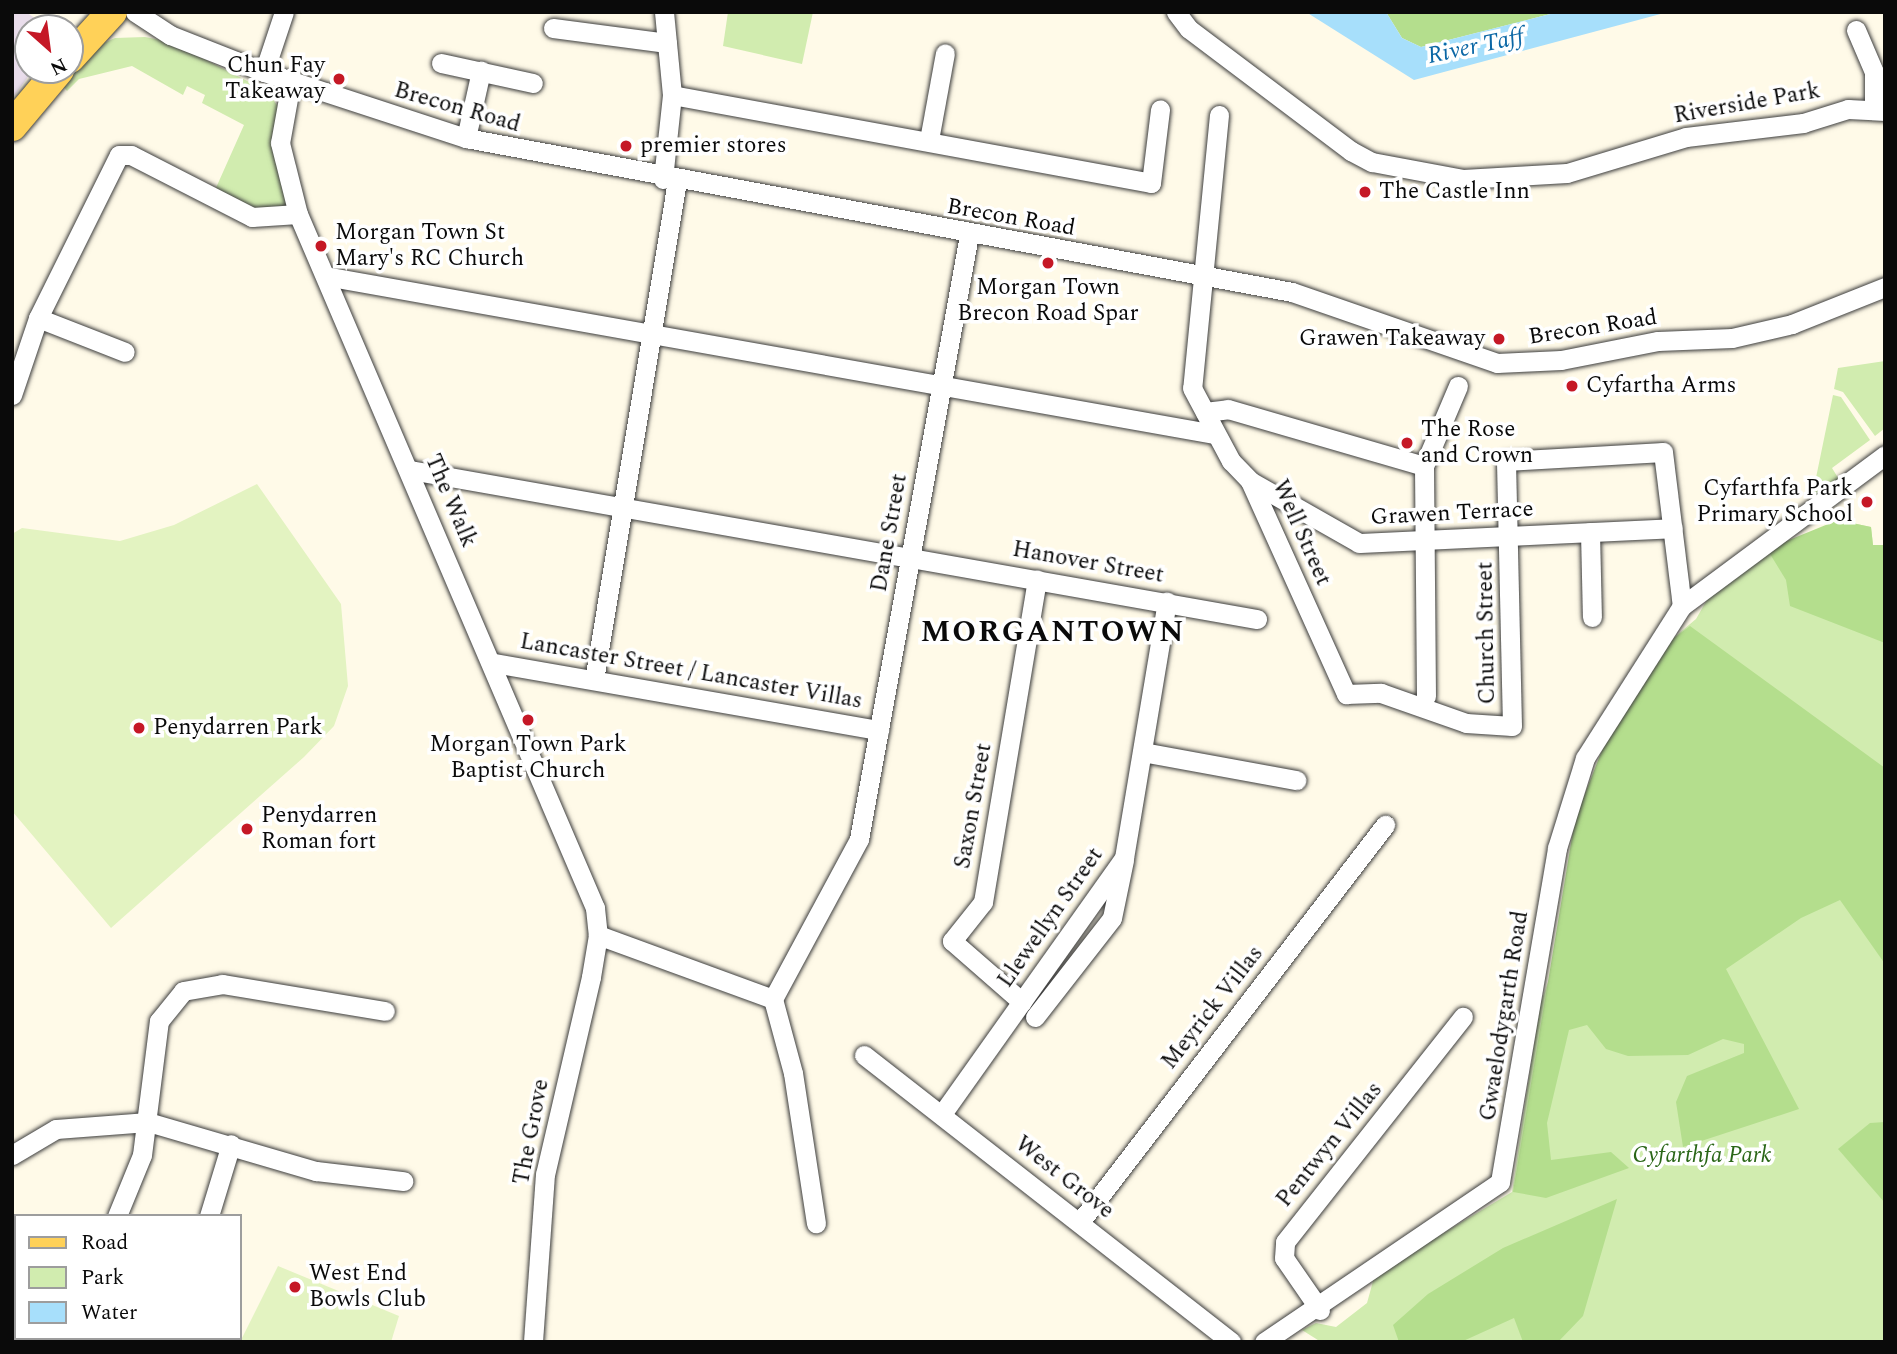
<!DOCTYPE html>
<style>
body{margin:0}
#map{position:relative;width:1897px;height:1354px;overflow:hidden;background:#fffae8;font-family:Spectral,serif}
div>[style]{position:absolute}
.industrial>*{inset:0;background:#e9ddeb}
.green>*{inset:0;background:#d1ecaf}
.forest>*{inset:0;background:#b4de8d}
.pitch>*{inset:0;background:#e3f3c1}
.water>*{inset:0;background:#a7dffb}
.roads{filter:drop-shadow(0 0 2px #3d3d3d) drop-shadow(0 0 2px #3d3d3d)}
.minor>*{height:19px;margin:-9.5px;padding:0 9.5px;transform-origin:9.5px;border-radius:9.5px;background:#fff}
.primary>*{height:30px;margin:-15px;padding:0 15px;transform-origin:15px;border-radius:15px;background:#ffd158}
.dots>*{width:19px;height:19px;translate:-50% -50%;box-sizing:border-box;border:4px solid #fff;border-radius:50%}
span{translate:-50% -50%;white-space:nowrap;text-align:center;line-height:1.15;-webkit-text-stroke:7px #fff;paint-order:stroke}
.poi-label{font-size:23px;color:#0a0a0a}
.right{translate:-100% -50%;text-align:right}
.left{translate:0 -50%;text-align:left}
.street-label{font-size:23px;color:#0a0a0a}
.park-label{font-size:23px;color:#2a6617;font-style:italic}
.water-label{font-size:24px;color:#0b67a5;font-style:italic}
.district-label{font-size:30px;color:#0a0a0a;font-weight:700;letter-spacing:2px}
.frame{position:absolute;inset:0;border:14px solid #0a0a0a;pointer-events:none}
.legend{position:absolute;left:14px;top:1214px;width:228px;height:126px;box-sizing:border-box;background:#fff;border:2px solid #9d9d9d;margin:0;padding:9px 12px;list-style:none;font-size:21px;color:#0a0a0a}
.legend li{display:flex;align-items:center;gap:14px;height:35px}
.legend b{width:35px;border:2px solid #9d9d9d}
.north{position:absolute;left:14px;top:14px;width:70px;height:70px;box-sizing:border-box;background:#fff;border:2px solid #9d9d9d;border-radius:50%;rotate:152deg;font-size:19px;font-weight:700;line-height:28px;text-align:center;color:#0a0a0a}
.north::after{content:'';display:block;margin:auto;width:24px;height:32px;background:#c51826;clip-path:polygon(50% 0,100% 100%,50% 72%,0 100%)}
</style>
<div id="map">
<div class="industrial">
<div style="clip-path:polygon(12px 12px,26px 12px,49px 28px,28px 28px,33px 70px,12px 99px)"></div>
</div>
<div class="green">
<div style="clip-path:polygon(728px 12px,813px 12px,802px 64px,723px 46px)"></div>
<div style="clip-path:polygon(145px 37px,171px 42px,267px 91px,279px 108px,291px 208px,253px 213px,215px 190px,244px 125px,202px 103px,205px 95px,187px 86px,183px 95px,132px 66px,79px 79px,67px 91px,61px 84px,84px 52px,115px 38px)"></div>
<div style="clip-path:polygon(1885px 361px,1885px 428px,1875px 436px,1843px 392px,1834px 389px,1838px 368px)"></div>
<div style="clip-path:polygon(1833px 395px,1841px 397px,1870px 440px,1832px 468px,1840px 481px,1811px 502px)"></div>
<div style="clip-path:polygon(1838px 520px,1871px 527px,1873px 545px,1885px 546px,1885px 1342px,1321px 1342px,1302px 1330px,1316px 1323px,1336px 1327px,1367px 1303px,1375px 1274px,1512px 1192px,1540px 1005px,1665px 645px,1696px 619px,1712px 591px,1753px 560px)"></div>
</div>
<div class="forest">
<div style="clip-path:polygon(1386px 12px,1558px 12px,1421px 47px,1402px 38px)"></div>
<div style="clip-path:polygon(1838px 520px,1871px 527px,1873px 545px,1885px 545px,1885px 643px,1790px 606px,1786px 580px,1767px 549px)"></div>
<div style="clip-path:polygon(1690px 626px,1885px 768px,1885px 964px,1840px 900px,1801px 918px,1726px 969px,1799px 1109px,1683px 1147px,1676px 1102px,1687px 1076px,1744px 1053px,1744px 1044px,1723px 1039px,1688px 1055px,1628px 1056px,1606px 1049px,1587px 1025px,1569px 1030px,1547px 1123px,1551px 1160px,1611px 1152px,1629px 1168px,1546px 1198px,1513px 1192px,1575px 819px,1608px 735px,1665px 645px)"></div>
<div style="clip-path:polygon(1885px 1122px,1885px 1203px,1838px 1149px,1870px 1123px)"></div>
<div style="clip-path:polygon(1617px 1199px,1583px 1316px,1558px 1342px,1523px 1342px,1514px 1318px,1461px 1342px,1399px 1342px,1393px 1325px,1428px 1294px,1503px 1248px)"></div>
</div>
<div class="pitch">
<div style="clip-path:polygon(257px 484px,341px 604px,348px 686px,334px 726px,304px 757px,111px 928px,12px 811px,12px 534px,22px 528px,120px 541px,174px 525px)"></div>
<div style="clip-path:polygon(278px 1266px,399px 1316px,391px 1342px,240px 1342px)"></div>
</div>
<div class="water">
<div style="clip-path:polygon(1306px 12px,1386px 12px,1402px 38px,1421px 47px,1558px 12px,1668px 12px,1414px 80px)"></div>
</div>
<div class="roads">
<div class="minor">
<div style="left:135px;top:12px;width:42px;rotate:33.3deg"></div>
<div style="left:170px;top:35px;width:101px;rotate:21.5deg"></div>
<div style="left:264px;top:72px;width:213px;rotate:18.1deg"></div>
<div style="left:466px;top:138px;width:840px;rotate:10.56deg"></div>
<div style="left:1292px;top:292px;width:217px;rotate:19.1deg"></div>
<div style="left:1497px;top:363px;width:64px;rotate:-2.7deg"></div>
<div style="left:1561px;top:360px;width:99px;rotate:-11.1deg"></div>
<div style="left:1658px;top:341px;width:74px;rotate:-2.3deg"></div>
<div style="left:1732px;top:338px;width:62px;rotate:-13.1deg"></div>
<div style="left:1792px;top:324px;width:100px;rotate:-21.7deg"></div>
<div style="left:1176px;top:12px;width:21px;rotate:53deg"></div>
<div style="left:1189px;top:29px;width:203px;rotate:37deg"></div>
<div style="left:1351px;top:151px;width:24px;rotate:28deg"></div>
<div style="left:1372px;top:162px;width:93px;rotate:10.6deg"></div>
<div style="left:1463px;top:179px;width:104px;rotate:-3.3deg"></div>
<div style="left:1567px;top:173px;width:124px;rotate:-16.8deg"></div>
<div style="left:1686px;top:137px;width:118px;rotate:-6.8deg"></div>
<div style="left:1803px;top:123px;width:47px;rotate:-17.3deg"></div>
<div style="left:1848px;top:109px;width:37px;rotate:3deg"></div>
<div style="left:553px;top:28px;width:115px;rotate:7.5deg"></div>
<div style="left:1856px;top:30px;width:46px;rotate:66.8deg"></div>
<div style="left:1874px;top:72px;width:38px;rotate:90deg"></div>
<div style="left:441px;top:63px;width:94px;rotate:12.3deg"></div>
<div style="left:264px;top:72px;width:63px;rotate:-71.6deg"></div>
<div style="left:291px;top:82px;width:62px;rotate:100.2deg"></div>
<div style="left:280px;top:143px;width:73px;rotate:75.8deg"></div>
<div style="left:298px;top:214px;width:755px;rotate:66.83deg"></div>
<div style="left:595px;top:908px;width:27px;rotate:84deg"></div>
<div style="left:598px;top:935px;width:43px;rotate:99.5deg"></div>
<div style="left:591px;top:977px;width:202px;rotate:103.1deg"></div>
<div style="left:545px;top:1174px;width:168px;rotate:94.1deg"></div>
<div style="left:672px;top:95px;width:487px;rotate:10.4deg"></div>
<div style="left:1151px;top:183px;width:74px;rotate:-83deg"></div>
<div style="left:1219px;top:115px;width:274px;rotate:95.6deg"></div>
<div style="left:1192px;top:388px;width:83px;rotate:61.9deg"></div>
<div style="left:1231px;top:461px;width:28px;rotate:46deg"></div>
<div style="left:1250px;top:481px;width:234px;rotate:65.7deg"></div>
<div style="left:1346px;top:694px;width:35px;rotate:-2deg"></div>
<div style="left:1381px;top:693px;width:90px;rotate:19.4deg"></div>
<div style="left:1466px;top:723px;width:46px;rotate:3.7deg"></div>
<div style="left:1512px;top:726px;width:265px;rotate:-91.3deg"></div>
<div style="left:1506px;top:461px;width:157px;rotate:-3.3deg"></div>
<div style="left:1663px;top:452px;width:155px;rotate:83deg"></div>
<div style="left:466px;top:138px;width:69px;rotate:-77.4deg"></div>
<div style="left:929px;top:140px;width:88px;rotate:-79.6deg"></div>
<div style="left:663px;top:179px;width:84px;rotate:-83.9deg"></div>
<div style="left:672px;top:95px;width:83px;rotate:-95.5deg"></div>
<div style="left:325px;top:276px;width:904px;rotate:10.07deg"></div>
<div style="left:38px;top:318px;width:93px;rotate:21.3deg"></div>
<div style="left:12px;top:395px;width:81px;rotate:-71.3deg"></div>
<div style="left:38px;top:318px;width:182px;rotate:-63.6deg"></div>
<div style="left:119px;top:155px;width:12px"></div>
<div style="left:131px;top:155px;width:136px;rotate:27.1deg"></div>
<div style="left:252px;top:217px;width:46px;rotate:-3.7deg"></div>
<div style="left:1205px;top:412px;width:23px;rotate:-7deg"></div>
<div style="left:1228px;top:409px;width:204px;rotate:16.2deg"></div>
<div style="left:410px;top:470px;width:860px;rotate:9.98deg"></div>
<div style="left:1250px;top:481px;width:125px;rotate:29.6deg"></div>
<div style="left:1359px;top:543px;width:314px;rotate:-2.7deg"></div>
<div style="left:1590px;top:532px;width:85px;rotate:88.7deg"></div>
<div style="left:494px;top:663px;width:391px;rotate:9.9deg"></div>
<div style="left:594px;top:680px;width:506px;rotate:-80.56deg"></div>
<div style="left:1426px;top:696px;width:230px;rotate:-90.5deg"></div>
<div style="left:1424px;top:466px;width:87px;rotate:-67deg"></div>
<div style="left:1143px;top:752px;width:156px;rotate:10.4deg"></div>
<div style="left:598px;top:935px;width:186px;rotate:20.1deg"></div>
<div style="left:773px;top:999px;width:182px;rotate:-61.7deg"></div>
<div style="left:859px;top:839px;width:614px;rotate:-79.68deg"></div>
<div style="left:773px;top:999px;width:77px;rotate:74.9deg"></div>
<div style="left:793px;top:1073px;width:152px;rotate:81.3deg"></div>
<div style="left:1022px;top:1002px;width:93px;rotate:-138.9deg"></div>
<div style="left:952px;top:941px;width:50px;rotate:-51.5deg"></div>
<div style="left:983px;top:902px;width:327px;rotate:-80.5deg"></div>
<div style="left:1035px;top:1017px;width:125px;rotate:-52.1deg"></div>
<div style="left:1112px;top:918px;width:59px;rotate:-78.3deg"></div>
<div style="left:864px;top:1055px;width:466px;rotate:38deg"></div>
<div style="left:942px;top:1114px;width:314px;rotate:-54.6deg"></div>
<div style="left:1124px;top:858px;width:260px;rotate:-80.5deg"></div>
<div style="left:12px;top:1155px;width:51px;rotate:-30.6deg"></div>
<div style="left:56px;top:1129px;width:92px;rotate:-4.4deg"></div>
<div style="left:148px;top:1122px;width:175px;rotate:16.3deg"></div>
<div style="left:316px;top:1171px;width:88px;rotate:6.6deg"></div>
<div style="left:117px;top:1216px;width:66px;rotate:-67.7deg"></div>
<div style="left:142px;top:1155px;width:135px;rotate:-82.8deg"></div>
<div style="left:159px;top:1021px;width:38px;rotate:-51deg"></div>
<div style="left:183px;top:991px;width:40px;rotate:-10deg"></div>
<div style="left:222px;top:984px;width:165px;rotate:9.4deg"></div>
<div style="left:209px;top:1216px;width:75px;rotate:-73deg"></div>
<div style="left:1080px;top:1222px;width:501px;rotate:-52.47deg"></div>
<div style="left:1320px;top:1310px;width:63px;rotate:-124.7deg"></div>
<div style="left:1284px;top:1258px;width:16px;rotate:-86deg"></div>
<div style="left:1285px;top:1242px;width:287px;rotate:-51.7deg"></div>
<div style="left:1264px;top:1342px;width:285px;rotate:-34.1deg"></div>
<div style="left:1500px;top:1182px;width:339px;rotate:-80.3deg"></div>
<div style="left:1557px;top:848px;width:94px;rotate:-72.7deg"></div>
<div style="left:1585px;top:758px;width:180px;rotate:-57.5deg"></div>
<div style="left:1682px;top:606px;width:253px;rotate:-36.6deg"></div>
</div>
<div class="primary">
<div style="left:70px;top:58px;width:62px;rotate:-47.6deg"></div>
<div style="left:12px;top:126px;width:73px;rotate:-50deg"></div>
</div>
</div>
<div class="dots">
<div style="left:339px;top:79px;background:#c51826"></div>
<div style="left:626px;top:146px;background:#c51826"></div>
<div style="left:1365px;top:192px;background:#c51826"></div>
<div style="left:321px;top:246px;background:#c51826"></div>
<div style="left:1048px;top:263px;background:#c51826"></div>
<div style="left:1499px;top:339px;background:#c51826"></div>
<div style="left:1572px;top:386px;background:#c51826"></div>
<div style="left:1407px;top:443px;background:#c51826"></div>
<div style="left:1867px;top:502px;background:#c51826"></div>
<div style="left:528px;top:720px;background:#c51826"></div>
<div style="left:139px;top:728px;background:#c51826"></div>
<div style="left:247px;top:829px;background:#c51826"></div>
<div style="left:295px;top:1287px;background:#c51826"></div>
</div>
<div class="poi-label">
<span class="right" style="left:325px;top:79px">Chun Fay<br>Takeaway</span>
<span class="left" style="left:640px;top:146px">premier stores</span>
<span class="left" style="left:1379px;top:192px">The Castle Inn</span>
<span class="left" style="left:335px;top:246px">Morgan Town St<br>Mary's RC Church</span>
<span style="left:1048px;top:301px">Morgan Town<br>Brecon Road Spar</span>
<span class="right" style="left:1485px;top:339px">Grawen Takeaway</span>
<span class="left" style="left:1586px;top:386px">Cyfartha Arms</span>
<span class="left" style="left:1421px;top:443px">The Rose<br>and Crown</span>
<span class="right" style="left:1853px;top:502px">Cyfarthfa Park<br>Primary School</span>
<span class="left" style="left:153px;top:728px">Penydarren Park</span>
<span style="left:528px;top:758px">Morgan Town Park<br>Baptist Church</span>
<span class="left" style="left:261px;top:829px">Penydarren<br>Roman fort</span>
<span class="left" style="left:309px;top:1287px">West End<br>Bowls Club</span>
</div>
<div class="street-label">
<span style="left:1747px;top:104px;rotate:-10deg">Riverside Park</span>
<span style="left:457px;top:108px;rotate:16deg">Brecon Road</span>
<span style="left:1011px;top:218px;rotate:10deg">Brecon Road</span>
<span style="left:1593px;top:328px;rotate:-9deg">Brecon Road</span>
<span style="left:450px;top:501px;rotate:67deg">The Walk</span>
<span style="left:1452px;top:514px;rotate:-3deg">Grawen Terrace</span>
<span style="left:890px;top:533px;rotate:-80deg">Dane Street</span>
<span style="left:1301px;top:533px;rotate:66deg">Well Street</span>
<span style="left:1088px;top:563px;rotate:10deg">Hanover Street</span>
<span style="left:1487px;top:633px;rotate:-91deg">Church Street</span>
<span style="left:691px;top:672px;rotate:10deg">Lancaster Street / Lancaster Villas</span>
<span style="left:974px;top:806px;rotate:-80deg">Saxon Street</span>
<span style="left:1051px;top:918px;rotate:-55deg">Llewellyn Street</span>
<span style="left:1213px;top:1008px;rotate:-52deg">Meyrick Villas</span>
<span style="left:1505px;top:1016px;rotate:-81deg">Gwaelodygarth Road</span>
<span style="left:532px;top:1132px;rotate:-79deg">The Grove</span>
<span style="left:1330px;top:1145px;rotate:-51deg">Pentwyn Villas</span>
<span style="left:1064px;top:1178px;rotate:38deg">West Grove</span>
</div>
<div class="park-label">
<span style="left:1702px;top:1156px">Cyfarthfa Park</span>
</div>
<div class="water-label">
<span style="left:1476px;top:47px;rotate:-12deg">River Taff</span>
</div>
<div class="district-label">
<span style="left:1053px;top:632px">MORGANTOWN</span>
</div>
<div class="frame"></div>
<ul class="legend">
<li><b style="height:9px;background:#ffd158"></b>Road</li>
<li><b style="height:19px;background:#d1ecaf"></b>Park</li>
<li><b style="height:19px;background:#a7dffb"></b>Water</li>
</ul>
<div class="north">N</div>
</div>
